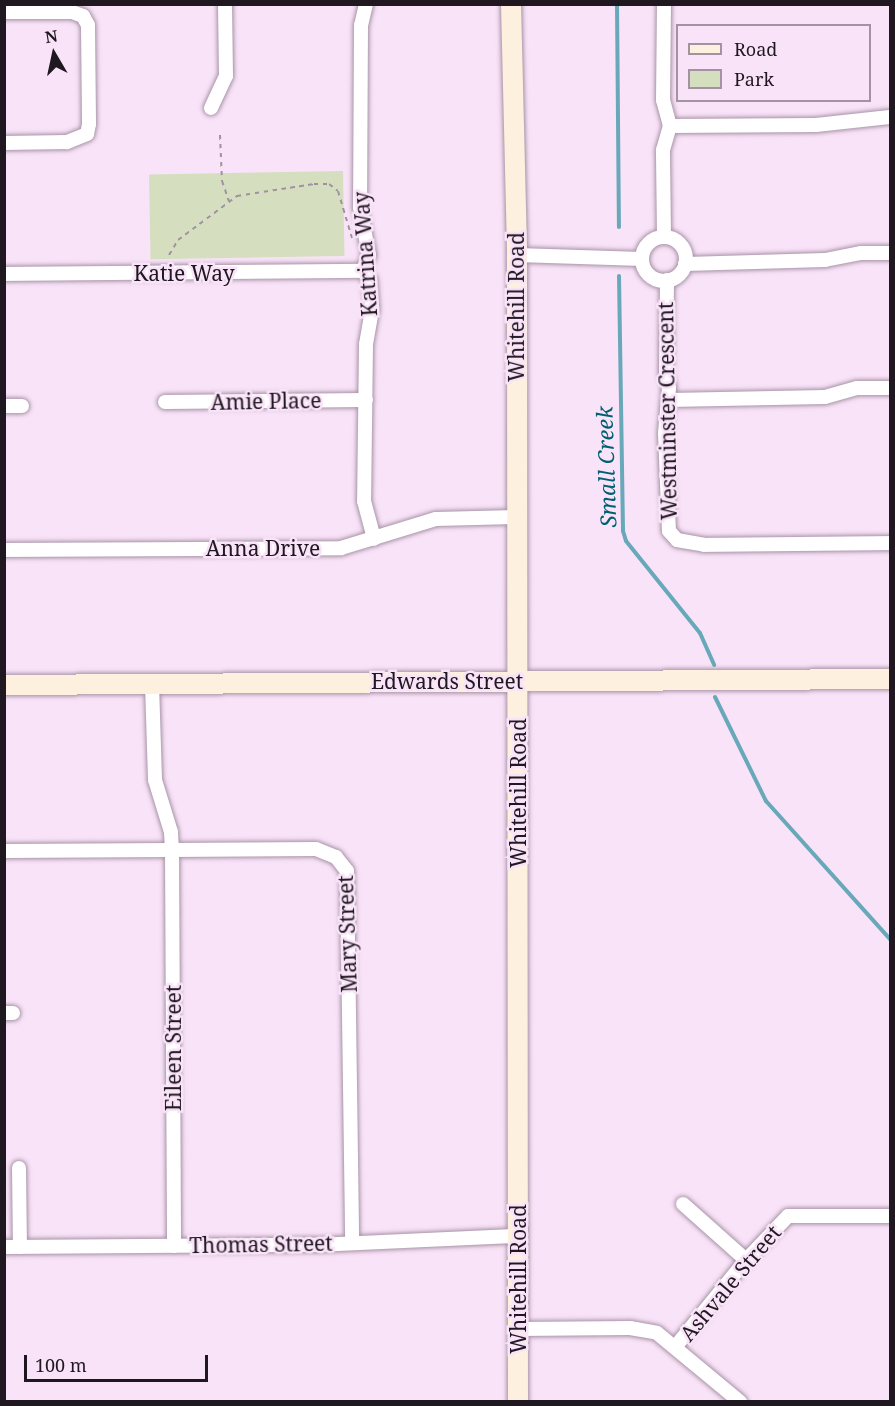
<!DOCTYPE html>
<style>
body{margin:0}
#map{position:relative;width:895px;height:1406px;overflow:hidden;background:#f9e3f8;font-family:"Noto Serif",serif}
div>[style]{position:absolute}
.green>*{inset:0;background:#d5dfbf;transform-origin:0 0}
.stream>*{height:4px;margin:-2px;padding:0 2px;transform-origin:2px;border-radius:2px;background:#68a8b8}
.path>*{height:2px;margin-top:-1px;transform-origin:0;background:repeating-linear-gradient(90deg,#a191a0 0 4.5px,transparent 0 9px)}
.roads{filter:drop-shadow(0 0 2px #a893a7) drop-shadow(0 0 2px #a893a7)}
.street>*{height:14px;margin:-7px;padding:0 7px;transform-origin:7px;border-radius:7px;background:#fff}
.street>.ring{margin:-7px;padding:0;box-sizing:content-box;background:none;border:14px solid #fff;border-radius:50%}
.secondary>*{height:20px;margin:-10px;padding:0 10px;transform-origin:10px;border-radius:10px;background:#fef0de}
span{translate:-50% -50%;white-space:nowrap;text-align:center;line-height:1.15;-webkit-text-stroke:5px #f9e3f8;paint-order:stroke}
.street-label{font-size:21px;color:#201820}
.water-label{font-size:22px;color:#006070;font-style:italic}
.frame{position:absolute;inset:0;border:6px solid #201820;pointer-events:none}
.legend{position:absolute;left:676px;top:24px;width:195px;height:78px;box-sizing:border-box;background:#f9e3f8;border:2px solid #a292a2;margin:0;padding:8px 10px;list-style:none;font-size:18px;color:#201820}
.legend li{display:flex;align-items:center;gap:12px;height:30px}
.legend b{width:30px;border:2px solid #a292a2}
.north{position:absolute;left:24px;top:24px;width:60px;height:60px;-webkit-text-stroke:4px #f9e3f8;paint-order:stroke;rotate:351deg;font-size:16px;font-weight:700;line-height:24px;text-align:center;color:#201820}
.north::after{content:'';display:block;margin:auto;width:21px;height:27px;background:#201820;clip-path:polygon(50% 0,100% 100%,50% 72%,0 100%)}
.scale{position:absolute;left:24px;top:1355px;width:184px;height:27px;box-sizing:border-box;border:3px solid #201820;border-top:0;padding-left:8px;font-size:18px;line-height:21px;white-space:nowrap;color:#201820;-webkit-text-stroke:4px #f9e3f8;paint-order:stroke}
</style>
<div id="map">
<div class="green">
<div style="left:343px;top:171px;width:85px;height:194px;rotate:89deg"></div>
</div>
<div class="stream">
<div style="left:617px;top:4px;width:223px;rotate:89.5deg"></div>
<div style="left:619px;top:276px;width:255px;rotate:89.1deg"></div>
<div style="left:623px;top:531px;width:10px;rotate:73deg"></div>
<div style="left:626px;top:541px;width:118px;rotate:51.2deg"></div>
<div style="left:700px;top:633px;width:35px;rotate:66deg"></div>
<div style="left:715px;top:697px;width:116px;rotate:63.9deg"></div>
<div style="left:766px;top:801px;width:186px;rotate:48.1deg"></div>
</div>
<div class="path">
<div style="left:220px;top:135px;width:46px;rotate:87.5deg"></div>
<div style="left:222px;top:181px;width:21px;rotate:71deg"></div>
<div style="left:169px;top:255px;width:17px;rotate:-59deg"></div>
<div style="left:178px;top:240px;width:74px;rotate:-36.7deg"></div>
<div style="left:237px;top:196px;width:78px;rotate:-8.9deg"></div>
<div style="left:314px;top:184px;width:15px"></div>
<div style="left:329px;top:184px;width:11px;rotate:38deg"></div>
<div style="left:338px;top:191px;width:49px;rotate:73.4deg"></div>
</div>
<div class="roads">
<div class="street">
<div style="left:366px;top:4px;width:22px;rotate:103deg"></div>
<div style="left:361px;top:25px;width:182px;rotate:90.3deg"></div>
<div style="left:360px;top:207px;width:49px;rotate:79.4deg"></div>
<div style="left:369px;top:255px;width:17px;rotate:111deg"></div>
<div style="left:363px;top:271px;width:11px;rotate:52deg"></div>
<div style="left:370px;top:280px;width:30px;rotate:86deg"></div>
<div style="left:372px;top:310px;width:35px;rotate:100deg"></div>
<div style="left:366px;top:344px;width:157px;rotate:90.7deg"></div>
<div style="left:364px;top:501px;width:39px;rotate:75deg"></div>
<div style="left:4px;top:12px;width:68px"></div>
<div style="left:72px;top:12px;width:12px;rotate:20deg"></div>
<div style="left:83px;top:16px;width:10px;rotate:61deg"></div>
<div style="left:88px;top:25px;width:99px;rotate:89.4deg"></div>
<div style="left:89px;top:124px;width:10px;rotate:101deg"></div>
<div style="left:87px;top:134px;width:22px;rotate:158deg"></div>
<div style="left:67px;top:142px;width:63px;rotate:179.1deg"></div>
<div style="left:211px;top:108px;width:35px;rotate:-65deg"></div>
<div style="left:226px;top:76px;width:72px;rotate:-90.8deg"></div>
<div style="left:670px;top:126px;width:146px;rotate:-0.4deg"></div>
<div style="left:816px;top:125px;width:74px;rotate:-6.2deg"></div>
<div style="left:664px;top:237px;width:87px;rotate:-90.7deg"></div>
<div style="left:663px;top:150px;width:25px;rotate:-74deg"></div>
<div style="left:670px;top:126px;width:27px;rotate:-105deg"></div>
<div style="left:663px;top:100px;width:96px;rotate:-89.4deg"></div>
<div class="ring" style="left:642px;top:237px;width:30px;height:30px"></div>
<div style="left:517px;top:255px;width:125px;rotate:1.8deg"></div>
<div style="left:685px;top:264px;width:140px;rotate:-1.6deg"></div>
<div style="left:825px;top:260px;width:37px;rotate:-11deg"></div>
<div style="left:861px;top:253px;width:29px"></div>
<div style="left:4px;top:274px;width:359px;rotate:-0.5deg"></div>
<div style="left:667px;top:280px;width:94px;rotate:90.6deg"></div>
<div style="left:666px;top:374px;width:14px;rotate:78deg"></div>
<div style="left:669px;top:388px;width:45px;rotate:95.1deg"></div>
<div style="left:665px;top:433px;width:98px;rotate:87.7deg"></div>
<div style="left:669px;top:531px;width:12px;rotate:48deg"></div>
<div style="left:677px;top:540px;width:27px;rotate:10deg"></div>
<div style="left:704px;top:545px;width:186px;rotate:-0.6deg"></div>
<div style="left:669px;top:400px;width:156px;rotate:-1.1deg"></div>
<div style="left:825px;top:397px;width:33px;rotate:-16deg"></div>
<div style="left:857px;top:388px;width:33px"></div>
<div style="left:165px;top:402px;width:201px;rotate:-0.6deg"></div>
<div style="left:4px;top:406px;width:18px"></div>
<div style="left:4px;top:550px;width:337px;rotate:-0.3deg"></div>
<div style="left:341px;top:548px;width:99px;rotate:-17deg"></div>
<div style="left:436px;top:519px;width:80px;rotate:-1.4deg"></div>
<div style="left:152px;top:684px;width:96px;rotate:88.2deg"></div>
<div style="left:155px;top:780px;width:54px;rotate:72.9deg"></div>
<div style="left:171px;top:832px;width:18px;rotate:87deg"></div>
<div style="left:172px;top:850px;width:144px;rotate:-0.4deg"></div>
<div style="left:316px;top:849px;width:22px;rotate:22deg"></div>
<div style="left:336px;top:857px;width:18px;rotate:52deg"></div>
<div style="left:347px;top:871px;width:370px;rotate:89.2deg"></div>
<div style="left:4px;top:851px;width:168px;rotate:-0.3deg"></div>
<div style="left:172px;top:850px;width:396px;rotate:89.7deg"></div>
<div style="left:4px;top:1013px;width:9px"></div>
<div style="left:19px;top:1168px;width:79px;rotate:89.3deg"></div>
<div style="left:683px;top:1204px;width:84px;rotate:41.6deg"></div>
<div style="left:4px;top:1247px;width:312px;rotate:-0.4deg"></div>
<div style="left:316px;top:1245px;width:202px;rotate:-2.6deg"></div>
<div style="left:519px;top:1329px;width:111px;rotate:-0.5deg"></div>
<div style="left:630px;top:1328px;width:27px;rotate:10deg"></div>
<div style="left:657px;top:1333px;width:108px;rotate:39.7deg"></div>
<div style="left:676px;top:1346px;width:111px;rotate:-50.9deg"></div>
<div style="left:746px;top:1260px;width:61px;rotate:-46.3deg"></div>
<div style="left:788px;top:1216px;width:102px"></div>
</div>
<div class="secondary">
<div style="left:511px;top:4px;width:251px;rotate:88.6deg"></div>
<div style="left:517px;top:255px;width:1147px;rotate:89.95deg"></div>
<div style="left:4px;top:685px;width:886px;rotate:-0.39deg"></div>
</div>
</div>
<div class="street-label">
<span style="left:365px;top:254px;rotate:-94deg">Katrina Way</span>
<span style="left:184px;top:273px">Katie Way</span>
<span style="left:516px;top:307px;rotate:-90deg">Whitehill Road</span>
<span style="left:266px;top:401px;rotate:-1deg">Amie Place</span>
<span style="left:667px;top:411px;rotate:-91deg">Westminster Crescent</span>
<span style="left:263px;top:548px">Anna Drive</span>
<span style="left:447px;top:681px">Edwards Street</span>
<span style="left:518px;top:793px;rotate:-90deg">Whitehill Road</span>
<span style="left:347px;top:934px;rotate:-92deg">Mary Street</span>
<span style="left:173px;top:1048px;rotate:-90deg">Eileen Street</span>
<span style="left:261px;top:1244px;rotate:-1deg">Thomas Street</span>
<span style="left:518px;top:1279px;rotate:-90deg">Whitehill Road</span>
<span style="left:730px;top:1283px;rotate:-50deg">Ashvale Street</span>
</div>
<div class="water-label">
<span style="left:606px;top:467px;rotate:-92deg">Small Creek</span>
</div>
<div class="frame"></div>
<ul class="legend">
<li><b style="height:8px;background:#fef0de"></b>Road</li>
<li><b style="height:16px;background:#d5dfbf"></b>Park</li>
</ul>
<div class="north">N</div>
<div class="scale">100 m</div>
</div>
